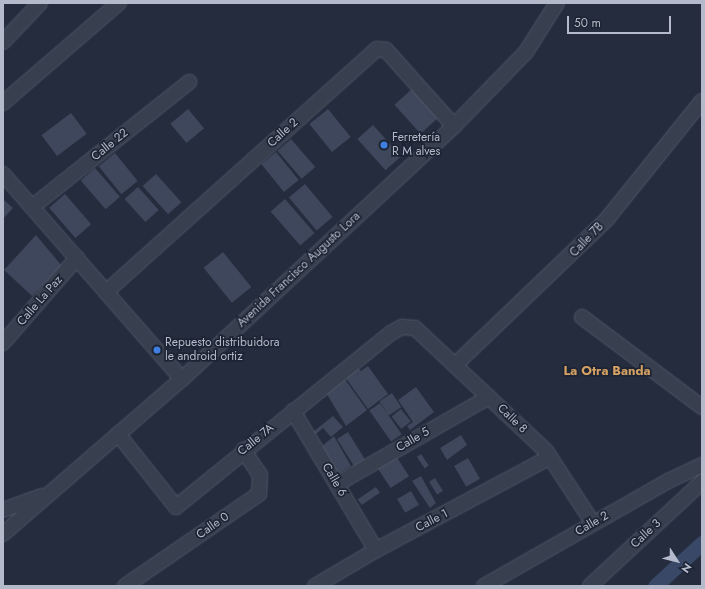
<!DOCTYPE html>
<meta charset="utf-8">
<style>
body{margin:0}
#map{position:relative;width:705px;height:589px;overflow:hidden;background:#242c3e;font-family:Jost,sans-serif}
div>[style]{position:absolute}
.canal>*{height:15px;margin:-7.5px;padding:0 7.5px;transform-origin:7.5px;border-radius:7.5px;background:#394867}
.building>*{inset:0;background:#3e475b;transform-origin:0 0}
.roads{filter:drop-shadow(0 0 1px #505766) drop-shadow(0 0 1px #505766)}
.minor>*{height:14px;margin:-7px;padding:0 7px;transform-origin:7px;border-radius:7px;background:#383f4e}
.dots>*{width:11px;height:11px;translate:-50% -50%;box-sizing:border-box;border:2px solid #1d2433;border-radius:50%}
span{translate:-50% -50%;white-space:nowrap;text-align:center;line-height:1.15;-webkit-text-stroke:3.5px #1d2433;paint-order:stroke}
.street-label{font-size:12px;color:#b4bac9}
.poi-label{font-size:12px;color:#b4bac9}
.left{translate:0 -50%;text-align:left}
.neighbourhood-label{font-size:13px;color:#d4a064;font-weight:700}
.frame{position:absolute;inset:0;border:4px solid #b4bac9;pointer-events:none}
.north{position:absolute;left:657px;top:541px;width:40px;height:40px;-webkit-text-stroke:3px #1d2433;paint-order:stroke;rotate:126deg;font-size:11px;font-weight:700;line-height:16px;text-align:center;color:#b4bac9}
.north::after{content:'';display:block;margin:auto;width:14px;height:18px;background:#b4bac9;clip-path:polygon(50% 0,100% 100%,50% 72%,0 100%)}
.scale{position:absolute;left:567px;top:16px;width:104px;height:18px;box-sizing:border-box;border:2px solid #b4bac9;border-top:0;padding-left:5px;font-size:12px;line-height:14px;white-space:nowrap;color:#b4bac9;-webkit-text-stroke:3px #1d2433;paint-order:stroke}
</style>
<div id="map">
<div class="canal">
<div style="left:655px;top:586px;width:64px;rotate:-42.5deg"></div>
</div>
<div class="building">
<div style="left:413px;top:88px;width:39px;height:25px;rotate:48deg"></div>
<div style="left:188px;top:109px;width:25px;height:23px;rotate:50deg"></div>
<div style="left:328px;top:109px;width:36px;height:24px;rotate:51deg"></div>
<div style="left:71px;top:113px;width:26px;height:37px;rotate:53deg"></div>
<div style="left:373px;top:125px;width:42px;height:21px;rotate:48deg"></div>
<div style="left:291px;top:139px;width:37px;height:18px;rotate:49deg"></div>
<div style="left:276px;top:152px;width:36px;height:19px;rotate:51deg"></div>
<div style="left:115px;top:153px;width:36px;height:21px;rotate:51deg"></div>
<div style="left:95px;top:168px;width:38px;height:19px;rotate:49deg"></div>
<div style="left:156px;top:174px;width:38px;height:18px;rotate:48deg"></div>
<div style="left:305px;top:184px;width:43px;height:21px;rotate:50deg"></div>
<div style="left:138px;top:187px;width:31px;height:18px;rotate:48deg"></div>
<div style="left:65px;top:194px;width:40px;height:21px;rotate:49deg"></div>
<div style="clip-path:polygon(3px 199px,13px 208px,3px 219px)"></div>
<div style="left:285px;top:199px;width:45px;height:19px;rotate:49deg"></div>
<div style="clip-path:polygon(36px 235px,62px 266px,32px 296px,4px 270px)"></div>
<div style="left:223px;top:252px;width:45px;height:25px;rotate:51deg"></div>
<div style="clip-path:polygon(368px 366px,388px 394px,368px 409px,345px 377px,358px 368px,361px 371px)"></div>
<div style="clip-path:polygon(344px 378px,367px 410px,346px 426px,325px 391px)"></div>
<div style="clip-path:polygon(416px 387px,434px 412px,410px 430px,407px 426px,413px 422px,398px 400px)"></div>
<div style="left:392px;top:393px;width:17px;height:15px;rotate:57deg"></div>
<div style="left:380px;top:403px;width:38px;height:13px;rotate:55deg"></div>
<div style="left:401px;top:409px;width:16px;height:12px;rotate:52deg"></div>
<div style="clip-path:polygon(333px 416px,343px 427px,331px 437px,323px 428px,316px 434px,313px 432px)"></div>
<div style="left:348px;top:432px;width:32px;height:13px;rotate:58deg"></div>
<div style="clip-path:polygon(461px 435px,467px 445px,447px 460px,440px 448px)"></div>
<div style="clip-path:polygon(334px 436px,351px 466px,338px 474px,321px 447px)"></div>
<div style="left:421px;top:454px;width:14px;height:5px;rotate:56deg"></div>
<div style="left:396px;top:456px;width:24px;height:22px;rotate:57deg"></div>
<div style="left:468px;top:458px;width:24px;height:16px;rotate:60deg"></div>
<div style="clip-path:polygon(421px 476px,436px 503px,430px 508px,412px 481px)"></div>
<div style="left:435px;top:478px;width:15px;height:7px;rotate:58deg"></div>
<div style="left:376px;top:487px;width:7px;height:22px;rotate:56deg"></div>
<div style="left:411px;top:491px;width:16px;height:16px;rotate:60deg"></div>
</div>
<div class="roads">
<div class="minor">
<div style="left:3px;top:42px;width:54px;rotate:-46.5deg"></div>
<div style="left:3px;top:103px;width:153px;rotate:-40.8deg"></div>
<div style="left:3px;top:174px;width:272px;rotate:48.9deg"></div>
<div style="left:32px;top:207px;width:201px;rotate:-38.5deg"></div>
<div style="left:106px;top:292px;width:364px;rotate:-41.9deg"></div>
<div style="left:377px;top:49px;width:9px;rotate:6deg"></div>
<div style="left:386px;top:50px;width:102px;rotate:48.2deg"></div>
<div style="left:582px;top:317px;width:150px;rotate:36.9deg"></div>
<div style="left:3px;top:343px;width:113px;rotate:-49deg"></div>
<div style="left:456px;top:364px;width:209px;rotate:-43.8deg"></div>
<div style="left:607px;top:219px;width:151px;rotate:-51.2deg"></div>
<div style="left:293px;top:411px;width:162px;rotate:59.2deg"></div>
<div style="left:118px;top:434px;width:93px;rotate:51.5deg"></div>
<div style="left:176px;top:507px;width:277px;rotate:-39deg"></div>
<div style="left:391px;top:333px;width:13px;rotate:-29deg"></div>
<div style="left:402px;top:327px;width:13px;rotate:4deg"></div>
<div style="left:415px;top:328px;width:180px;rotate:43.2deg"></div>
<div style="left:546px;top:451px;width:86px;rotate:56.9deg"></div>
<div style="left:337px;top:484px;width:175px;rotate:-29.8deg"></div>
<div style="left:3px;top:510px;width:41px;rotate:-19.7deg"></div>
<div style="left:3px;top:534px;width:237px;rotate:-40.9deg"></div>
<div style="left:182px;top:379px;width:371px;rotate:-42.9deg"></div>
<div style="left:454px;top:126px;width:103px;rotate:-45.8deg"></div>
<div style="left:526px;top:52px;width:58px;rotate:-57.7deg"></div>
<div style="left:125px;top:586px;width:163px;rotate:-34.5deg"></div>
<div style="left:259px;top:494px;width:19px;rotate:-87deg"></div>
<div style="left:260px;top:475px;width:30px;rotate:-124deg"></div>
<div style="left:315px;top:586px;width:71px;rotate:-30.5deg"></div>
<div style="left:376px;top:550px;width:197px;rotate:-28.1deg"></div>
<div style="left:484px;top:586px;width:212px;rotate:-29.7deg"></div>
<div style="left:668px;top:481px;width:38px;rotate:-25deg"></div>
<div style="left:590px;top:586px;width:153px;rotate:-42.9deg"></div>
</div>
</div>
<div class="dots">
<div style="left:384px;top:145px;background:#3f7fe0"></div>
<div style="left:157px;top:350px;background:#3f7fe0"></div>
</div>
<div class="street-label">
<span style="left:283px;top:133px;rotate:-42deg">Calle 2</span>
<span style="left:110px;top:145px;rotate:-39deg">Calle 22</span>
<span style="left:587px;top:240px;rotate:-46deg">Calle 7B</span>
<span style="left:299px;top:270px;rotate:-43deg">Avenida Francisco Augusto Lora</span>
<span style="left:40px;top:301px;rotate:-49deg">Calle La Paz</span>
<span style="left:512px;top:419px;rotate:44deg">Calle 8</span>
<span style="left:256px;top:440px;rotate:-39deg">Calle 7A</span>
<span style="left:413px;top:440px;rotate:-30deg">Calle 5</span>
<span style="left:334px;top:480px;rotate:59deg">Calle 6</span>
<span style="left:432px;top:521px;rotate:-27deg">Calle 1</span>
<span style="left:592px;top:524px;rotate:-30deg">Calle 2</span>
<span style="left:213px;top:526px;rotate:-35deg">Calle 0</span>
<span style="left:646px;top:534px;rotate:-43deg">Calle 3</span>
</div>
<div class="poi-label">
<span class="left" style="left:392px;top:145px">Ferretería<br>R M alves</span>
<span class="left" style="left:165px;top:350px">Repuesto distribuidora<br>le android ortiz</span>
</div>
<div class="neighbourhood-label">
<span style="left:607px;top:371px">La Otra Banda</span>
</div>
<div class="frame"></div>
<div class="north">N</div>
<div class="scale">50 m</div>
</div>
